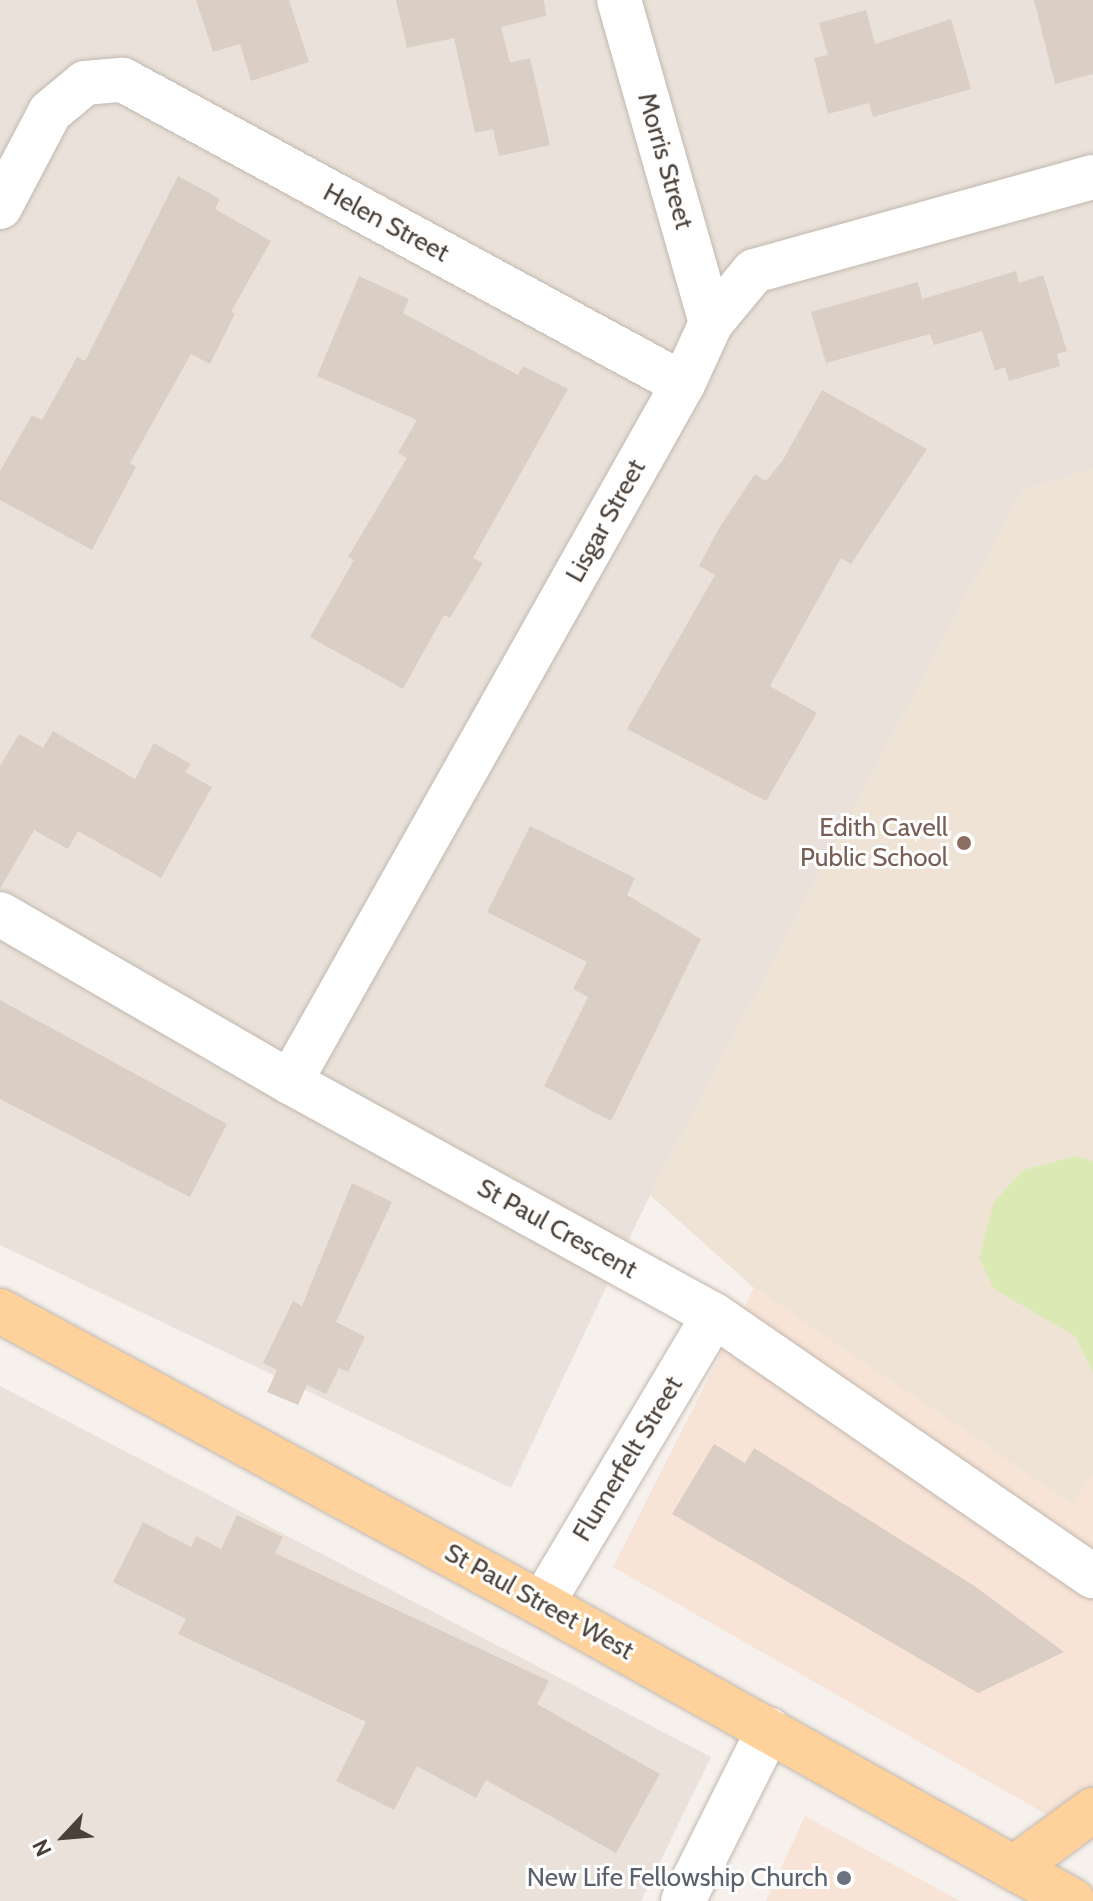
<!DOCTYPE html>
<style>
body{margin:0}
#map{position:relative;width:1093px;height:1901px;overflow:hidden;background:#f6f1ec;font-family:Cabin,sans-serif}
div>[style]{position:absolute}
.residential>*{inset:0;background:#eae2da}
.commercial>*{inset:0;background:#f7e4d7}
.education>*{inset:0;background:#efe3d6}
.green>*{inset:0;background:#dbeab5}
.building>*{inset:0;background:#dbcec4}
.roads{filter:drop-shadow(0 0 2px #c2b7ae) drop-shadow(0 0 2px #c2b7ae)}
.minor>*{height:44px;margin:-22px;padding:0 22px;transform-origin:22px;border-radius:22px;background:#fff}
.major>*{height:44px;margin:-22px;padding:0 22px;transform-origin:22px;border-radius:22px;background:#ffd29c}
.dots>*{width:22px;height:22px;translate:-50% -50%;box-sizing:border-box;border:4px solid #fff;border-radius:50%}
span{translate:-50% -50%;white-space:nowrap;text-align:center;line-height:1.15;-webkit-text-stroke:6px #fff;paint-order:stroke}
.street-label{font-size:26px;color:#4b4139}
.education-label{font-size:26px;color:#785e54}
.right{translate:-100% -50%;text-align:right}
.worship-label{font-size:26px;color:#5b616d}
.north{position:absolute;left:24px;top:1797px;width:80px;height:80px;-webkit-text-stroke:6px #fff;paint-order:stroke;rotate:244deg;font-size:22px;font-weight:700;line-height:32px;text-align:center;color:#4b4139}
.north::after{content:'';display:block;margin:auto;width:28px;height:36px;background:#4b4139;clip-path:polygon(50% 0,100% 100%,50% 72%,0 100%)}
</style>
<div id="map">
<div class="residential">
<div style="clip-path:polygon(0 0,1093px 0,1093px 469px,1022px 491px,650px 1195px,511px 1488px,0 1245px)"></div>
<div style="clip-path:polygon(0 1386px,711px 1757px,641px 1901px,0 1901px)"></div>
</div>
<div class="commercial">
<div style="clip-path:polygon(754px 1288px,1073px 1505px,1093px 1473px,1093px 1841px,613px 1567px)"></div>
<div style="clip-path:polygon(805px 1816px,960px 1901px,766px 1901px)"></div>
</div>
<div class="education">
<div style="clip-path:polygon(1093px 469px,1093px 1473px,1073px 1505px,754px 1288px,650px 1195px,1022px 491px)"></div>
</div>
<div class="green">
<div style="clip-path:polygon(1076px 1156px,1093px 1161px,1093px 1373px,1075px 1336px,994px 1289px,979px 1258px,994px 1202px,1023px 1170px)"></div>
</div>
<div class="building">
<div style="clip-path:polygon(196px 0,289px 0,309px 62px,251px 81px,240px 44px,213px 52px)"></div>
<div style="clip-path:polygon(396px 0,544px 0,546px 16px,501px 27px,510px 63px,530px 58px,550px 145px,499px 156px,493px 129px,475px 133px,454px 38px,407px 48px)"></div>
<div style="clip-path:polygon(1034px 0,1093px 0,1093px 74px,1055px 84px)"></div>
<div style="clip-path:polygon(866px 10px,875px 44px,951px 19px,971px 89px,873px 117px,869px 103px,828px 114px,814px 58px,828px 55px,819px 23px)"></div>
<div style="clip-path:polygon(178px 176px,220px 199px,215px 209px,271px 241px,231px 312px,235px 314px,210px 364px,191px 354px,130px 463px,136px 467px,92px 550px,0 500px,0 471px,32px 415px,42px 420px,77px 357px,85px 361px)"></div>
<div style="clip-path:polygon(1016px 271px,1019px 283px,1043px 275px,1067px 351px,1057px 354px,1060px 366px,1009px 381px,1005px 367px,995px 371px,982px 331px,934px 345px,930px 334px,826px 363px,811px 312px,918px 282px,922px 299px)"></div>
<div style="clip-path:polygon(359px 276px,409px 299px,403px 313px,518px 375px,523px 366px,568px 389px,473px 558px,483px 563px,450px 618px,444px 615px,403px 689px,310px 637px,354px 560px,348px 557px,407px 458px,398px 453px,417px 420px,317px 376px)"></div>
<div style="clip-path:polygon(822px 390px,927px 449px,851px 564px,841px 558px,770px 686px,817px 713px,766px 801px,627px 729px,715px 575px,699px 566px,719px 528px,755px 474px,766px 481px,783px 460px)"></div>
<div style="clip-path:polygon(53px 731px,135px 779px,154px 743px,191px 764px,185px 772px,212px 787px,161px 878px,78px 831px,68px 849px,34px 830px,0 889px,0 766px,19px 734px,43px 748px)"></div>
<div style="clip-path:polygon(530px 826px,635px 878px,627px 895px,701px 939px,611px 1121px,544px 1086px,588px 997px,573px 989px,587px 962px,487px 912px)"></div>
<div style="clip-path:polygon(0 1000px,227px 1124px,190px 1197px,0 1099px)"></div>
<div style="clip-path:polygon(352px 1183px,392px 1202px,336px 1322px,365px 1337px,348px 1372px,339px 1368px,326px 1394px,307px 1385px,298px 1405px,267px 1392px,277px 1370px,263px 1363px,293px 1301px,302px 1306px)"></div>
<div style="clip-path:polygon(714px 1444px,745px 1463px,754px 1448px,973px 1585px,1064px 1652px,978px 1693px,672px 1514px)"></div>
<div style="clip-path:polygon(237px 1515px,283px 1537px,275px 1553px,549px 1681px,537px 1704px,660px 1774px,616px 1853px,486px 1780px,476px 1798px,417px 1766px,394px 1810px,336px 1781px,366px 1722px,178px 1634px,186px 1619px,113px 1582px,143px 1522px,191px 1547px,196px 1536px,221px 1549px)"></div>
</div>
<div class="roads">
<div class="minor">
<div style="left:619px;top:0;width:336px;rotate:74.1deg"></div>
<div style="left:0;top:207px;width:107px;rotate:-62.2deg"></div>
<div style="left:50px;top:112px;width:45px;rotate:-39.6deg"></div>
<div style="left:85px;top:83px;width:38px;rotate:-5deg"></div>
<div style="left:123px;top:80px;width:637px;rotate:28.5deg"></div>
<div style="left:0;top:914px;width:335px;rotate:30.1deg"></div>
<div style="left:290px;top:1082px;width:484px;rotate:28.8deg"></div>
<div style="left:714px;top:1315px;width:460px;rotate:34.6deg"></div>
<div style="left:290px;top:1082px;width:801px;rotate:-60.62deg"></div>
<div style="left:683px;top:384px;width:67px;rotate:-65.3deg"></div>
<div style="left:711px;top:323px;width:67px;rotate:-50.4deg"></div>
<div style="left:754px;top:271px;width:352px;rotate:-15.5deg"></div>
<div style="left:542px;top:1604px;width:336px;rotate:-59.2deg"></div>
<div style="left:683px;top:1901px;width:192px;rotate:-63.4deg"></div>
</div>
<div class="major">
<div style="left:0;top:1311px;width:616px;rotate:28.4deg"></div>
<div style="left:542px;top:1604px;width:608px;rotate:29.22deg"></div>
<div style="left:1014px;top:1868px;width:98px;rotate:-36.3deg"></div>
</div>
</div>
<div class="dots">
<div style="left:964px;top:843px;background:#8d6e63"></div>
<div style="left:844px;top:1878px;background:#6b7280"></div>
</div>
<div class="street-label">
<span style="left:665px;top:161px;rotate:74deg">Morris Street</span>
<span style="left:386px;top:223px;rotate:28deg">Helen Street</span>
<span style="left:606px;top:521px;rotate:-61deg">Lisgar Street</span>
<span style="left:557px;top:1229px;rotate:29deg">St Paul Crescent</span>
<span style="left:628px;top:1459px;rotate:-59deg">Flumerfelt Street</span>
<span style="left:539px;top:1602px;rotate:29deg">St Paul Street West</span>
</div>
<div class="education-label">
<span class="right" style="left:948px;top:843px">Edith Cavell<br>Public School</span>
</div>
<div class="worship-label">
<span class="right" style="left:828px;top:1878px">New Life Fellowship Church</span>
</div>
<div class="north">N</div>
</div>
